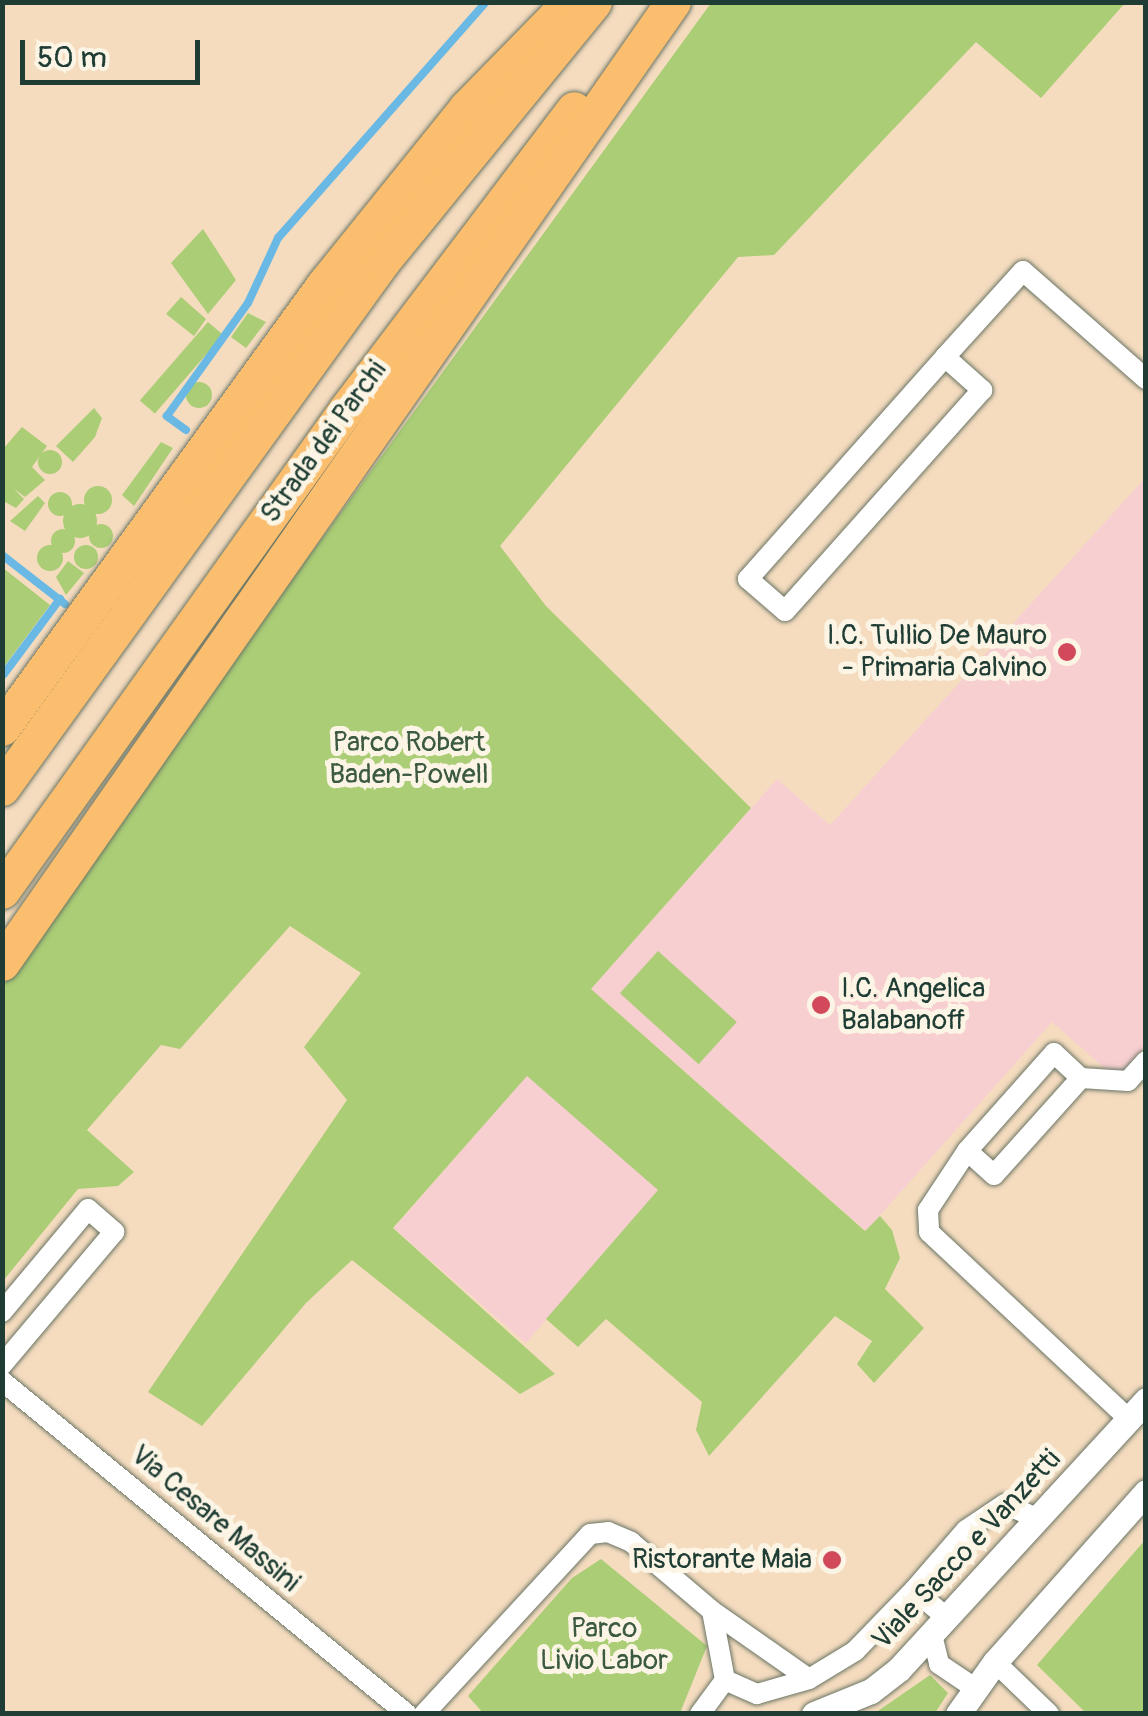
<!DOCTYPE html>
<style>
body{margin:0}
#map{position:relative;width:1148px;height:1716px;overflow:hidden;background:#f5dcbf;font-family:Pangolin,sans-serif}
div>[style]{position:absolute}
.built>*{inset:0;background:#f7cfd1;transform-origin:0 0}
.green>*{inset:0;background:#aacd76;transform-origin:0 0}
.round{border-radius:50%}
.stream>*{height:8px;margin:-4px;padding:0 4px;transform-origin:4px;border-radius:4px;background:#6ab9e4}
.roads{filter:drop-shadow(0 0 2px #6a7565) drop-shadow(0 0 2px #6a7565)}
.minor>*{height:20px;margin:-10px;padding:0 10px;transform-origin:10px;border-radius:10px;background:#fff}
.tertiary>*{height:25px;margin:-12.5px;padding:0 12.5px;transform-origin:12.5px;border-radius:12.5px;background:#fff}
.motorway>*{height:35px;margin:-17.5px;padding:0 17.5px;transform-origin:17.5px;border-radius:17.5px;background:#fabe6e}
.dots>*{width:28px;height:28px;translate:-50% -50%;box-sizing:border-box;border:5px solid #fcf5e5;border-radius:50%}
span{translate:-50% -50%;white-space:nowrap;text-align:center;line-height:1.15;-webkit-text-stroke:10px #fcf5e5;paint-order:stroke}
.street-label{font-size:28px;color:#1f3d34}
.poi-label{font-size:28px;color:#1f3d34}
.right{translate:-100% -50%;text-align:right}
.left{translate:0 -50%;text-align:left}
.park-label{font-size:28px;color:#3b5a41}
.frame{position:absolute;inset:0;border:5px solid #1f3d34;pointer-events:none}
.scale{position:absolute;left:20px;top:40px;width:180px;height:45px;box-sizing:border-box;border:5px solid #1f3d34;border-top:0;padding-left:12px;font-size:30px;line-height:35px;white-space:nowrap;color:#1f3d34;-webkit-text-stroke:8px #fcf5e5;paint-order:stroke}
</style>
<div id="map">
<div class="built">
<div style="clip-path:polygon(1145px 478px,1146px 1045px,1124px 1070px,1110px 1073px,1052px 1022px,866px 1231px,591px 989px,777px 779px,830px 825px)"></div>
<div style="left:527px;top:1075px;width:175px;height:203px;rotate:41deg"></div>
</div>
<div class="green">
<div style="clip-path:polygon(711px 3px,1125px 3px,1041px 98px,976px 42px,774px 255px,738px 257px,500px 546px,546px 606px,751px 808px,591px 989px,865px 1231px,880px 1216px,892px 1230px,900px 1258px,885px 1289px,924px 1328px,874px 1383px,857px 1364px,872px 1341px,835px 1316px,709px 1456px,696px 1430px,702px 1402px,606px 1319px,578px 1347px,546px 1319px,658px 1190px,527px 1076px,393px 1228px,555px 1374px,520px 1394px,352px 1260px,306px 1303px,202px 1426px,148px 1392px,347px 1100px,304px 1047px,361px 973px,290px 926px,180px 1049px,161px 1045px,87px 1130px,134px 1172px,118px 1186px,78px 1189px,3px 1281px,3px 977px)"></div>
<div style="clip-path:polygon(203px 229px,236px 280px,208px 314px,171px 263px)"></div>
<div style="clip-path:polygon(181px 297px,206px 319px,194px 336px,166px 314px)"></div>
<div style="clip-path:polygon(248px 313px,266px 322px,246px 348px,231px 337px)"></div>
<div style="left:208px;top:322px;width:20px;height:104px;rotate:41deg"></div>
<div class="round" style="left:186px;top:382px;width:26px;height:26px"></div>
<div style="clip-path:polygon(94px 408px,102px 418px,95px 437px,73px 462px,56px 446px)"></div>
<div style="clip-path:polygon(22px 427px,47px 446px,32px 467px,45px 480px,25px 497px,14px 489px,24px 499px,16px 508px,3px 501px,3px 449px)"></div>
<div style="clip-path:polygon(161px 442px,173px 448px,134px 506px,122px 495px)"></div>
<div class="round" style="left:38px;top:450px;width:24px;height:24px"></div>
<div class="round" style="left:84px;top:486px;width:28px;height:28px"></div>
<div class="round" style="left:48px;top:492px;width:24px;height:24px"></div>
<div style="clip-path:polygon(38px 496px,45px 503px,25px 531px,10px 521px)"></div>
<div class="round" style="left:63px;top:504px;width:34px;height:34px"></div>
<div class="round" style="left:89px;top:524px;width:24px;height:24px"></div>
<div class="round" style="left:51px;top:529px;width:24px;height:24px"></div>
<div class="round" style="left:37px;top:545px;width:26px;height:26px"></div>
<div class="round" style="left:74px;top:545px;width:24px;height:24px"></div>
<div style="clip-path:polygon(68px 561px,84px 573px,66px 595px,56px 577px)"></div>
<div style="clip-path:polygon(3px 568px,50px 605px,3px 668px)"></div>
<div style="left:658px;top:951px;width:106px;height:57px;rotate:42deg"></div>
<div style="clip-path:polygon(1145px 1540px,1145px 1713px,1086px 1713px,1037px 1665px)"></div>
<div style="clip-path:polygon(601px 1559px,707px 1646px,680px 1713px,483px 1713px,468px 1696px,572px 1578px)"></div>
<div style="clip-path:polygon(930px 1675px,948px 1693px,935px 1713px,875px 1713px)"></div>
</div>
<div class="stream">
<div style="left:186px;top:430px;width:24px;rotate:-144deg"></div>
<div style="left:167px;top:416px;width:139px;rotate:-54.4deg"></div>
<div style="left:248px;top:303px;width:72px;rotate:-65.2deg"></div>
<div style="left:278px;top:238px;width:315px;rotate:-48.6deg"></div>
<div style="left:2px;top:555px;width:80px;rotate:37.9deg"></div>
<div style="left:4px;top:674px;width:94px;rotate:-53.3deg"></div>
</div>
<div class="roads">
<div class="minor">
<div style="left:945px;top:357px;width:50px;rotate:41.7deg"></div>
<div style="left:982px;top:390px;width:296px;rotate:131.7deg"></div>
<div style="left:785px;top:611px;width:49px;rotate:-139.1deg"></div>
<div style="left:748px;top:579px;width:297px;rotate:-48.4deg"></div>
<div style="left:945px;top:357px;width:116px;rotate:-47.8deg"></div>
<div style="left:1023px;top:271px;width:164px;rotate:41.3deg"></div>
<div style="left:1081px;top:1078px;width:130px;rotate:131.9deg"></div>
<div style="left:994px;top:1175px;width:36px;rotate:-138deg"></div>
<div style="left:967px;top:1151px;width:131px;rotate:-48.4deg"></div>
<div style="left:1054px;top:1053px;width:37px;rotate:43deg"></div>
<div style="left:1081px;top:1078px;width:47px;rotate:3.7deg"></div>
<div style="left:1128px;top:1081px;width:27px;rotate:-48deg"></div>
<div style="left:967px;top:1151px;width:71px;rotate:123.5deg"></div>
<div style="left:928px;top:1210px;width:22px;rotate:87deg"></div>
<div style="left:929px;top:1232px;width:274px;rotate:43.1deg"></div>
<div style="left:2px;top:1312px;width:134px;rotate:-50.1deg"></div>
<div style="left:88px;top:1209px;width:35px;rotate:41deg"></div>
<div style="left:114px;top:1232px;width:174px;rotate:130.1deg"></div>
<div style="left:2px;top:1381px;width:524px;rotate:39.43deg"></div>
<div style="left:947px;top:1618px;width:43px;rotate:-139.7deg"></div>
<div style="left:914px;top:1590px;width:79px;rotate:-49.1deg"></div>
<div style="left:966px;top:1530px;width:47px;rotate:-33.7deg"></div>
<div style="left:1005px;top:1504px;width:32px;rotate:24deg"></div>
<div style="left:932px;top:1635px;width:30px;rotate:76deg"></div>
<div style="left:939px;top:1664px;width:45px;rotate:34deg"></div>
<div style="left:995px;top:1662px;width:75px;rotate:43.9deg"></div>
<div style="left:725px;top:1680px;width:35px;rotate:24deg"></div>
<div style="left:757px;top:1694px;width:54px;rotate:-16.1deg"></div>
<div style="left:809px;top:1679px;width:54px;rotate:-31.3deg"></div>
<div style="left:855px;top:1651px;width:85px;rotate:-46deg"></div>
<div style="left:424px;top:1714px;width:245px;rotate:-47.3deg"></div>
<div style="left:590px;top:1534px;width:18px;rotate:-6deg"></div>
<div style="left:608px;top:1532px;width:25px;rotate:23deg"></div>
<div style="left:631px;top:1542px;width:106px;rotate:40.4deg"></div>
<div style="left:700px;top:1714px;width:42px;rotate:-53.7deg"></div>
<div style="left:725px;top:1680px;width:70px;rotate:-100.7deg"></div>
<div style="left:712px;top:1611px;width:118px;rotate:35deg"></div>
</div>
<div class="tertiary">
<div style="left:814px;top:1714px;width:61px;rotate:-22deg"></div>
<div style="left:871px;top:1691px;width:36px;rotate:-38deg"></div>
<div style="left:899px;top:1669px;width:365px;rotate:-47.4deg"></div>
<div style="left:958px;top:1714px;width:64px;rotate:-54.6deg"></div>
<div style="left:995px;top:1662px;width:227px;rotate:-48.4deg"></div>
</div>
<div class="motorway">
<div style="left:2px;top:728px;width:550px;rotate:-54.03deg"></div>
<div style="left:325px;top:283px;width:225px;rotate:-51.1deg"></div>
<div style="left:466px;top:108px;width:137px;rotate:-45.6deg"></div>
<div style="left:2px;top:788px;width:649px;rotate:-54.15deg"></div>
<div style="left:382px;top:262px;width:335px;rotate:-50.8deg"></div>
<div style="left:2px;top:891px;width:594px;rotate:-54.46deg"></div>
<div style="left:347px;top:408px;width:375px;rotate:-52.8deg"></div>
<div style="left:2px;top:963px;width:1172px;rotate:-55.08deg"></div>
</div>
</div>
<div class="dots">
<div style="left:1067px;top:652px;background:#d1495b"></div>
<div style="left:821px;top:1005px;background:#d1495b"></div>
<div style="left:832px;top:1560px;background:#d1495b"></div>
</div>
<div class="street-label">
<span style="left:324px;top:442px;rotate:-54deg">Strada dei Parchi</span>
<span style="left:215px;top:1519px;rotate:40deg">Via Cesare Massini</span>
<span style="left:967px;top:1550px;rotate:-47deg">Viale Sacco e Vanzetti</span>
</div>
<div class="poi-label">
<span class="right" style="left:1047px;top:652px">I.C. Tullio De Mauro<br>- Primaria Calvino</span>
<span class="left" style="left:841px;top:1005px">I.C. Angelica<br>Balabanoff</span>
<span class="right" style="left:812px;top:1560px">Ristorante Maia</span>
</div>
<div class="park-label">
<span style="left:409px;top:759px">Parco Robert<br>Baden-Powell</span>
<span style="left:604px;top:1645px">Parco<br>Livio Labor</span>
</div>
<div class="frame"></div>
<div class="scale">50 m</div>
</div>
